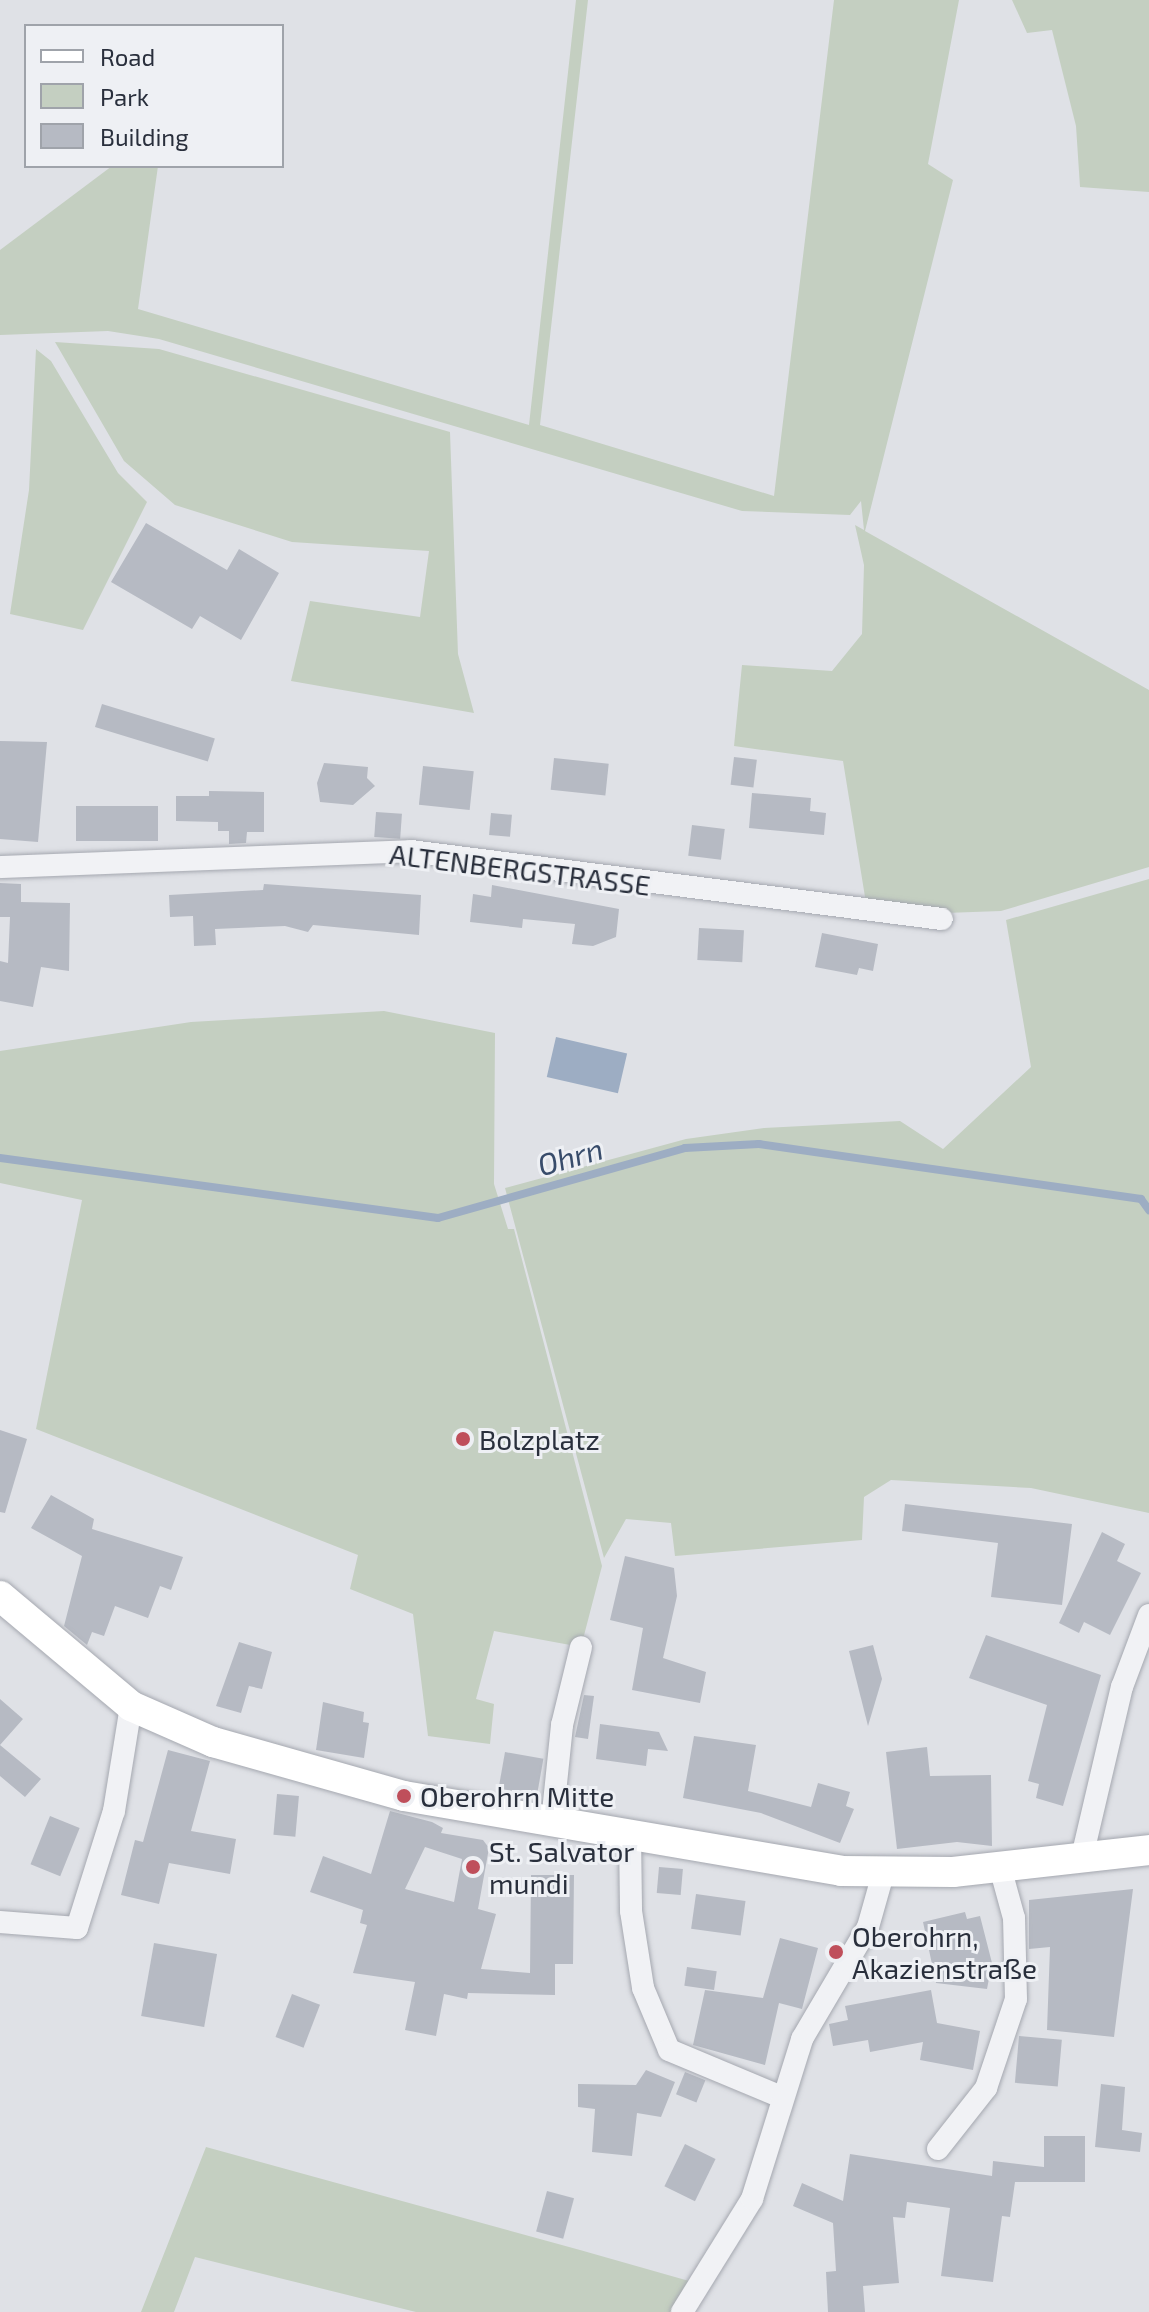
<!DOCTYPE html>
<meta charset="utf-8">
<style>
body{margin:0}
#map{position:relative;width:1149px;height:2312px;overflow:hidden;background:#dfe1e6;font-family:"Exo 2",sans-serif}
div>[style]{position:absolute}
.green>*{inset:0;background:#c4cfc1}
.water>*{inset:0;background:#9dadc3;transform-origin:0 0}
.stream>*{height:8px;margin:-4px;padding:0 4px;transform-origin:4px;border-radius:4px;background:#9dadc3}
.building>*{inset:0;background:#b6bac3;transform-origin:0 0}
.roads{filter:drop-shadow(0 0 2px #a5a8b0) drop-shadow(0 0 2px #a5a8b0)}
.minor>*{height:22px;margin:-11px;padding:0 11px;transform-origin:11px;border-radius:11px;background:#f1f2f5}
.secondary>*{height:30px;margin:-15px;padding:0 15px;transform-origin:15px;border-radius:15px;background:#fff}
.dots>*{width:22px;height:22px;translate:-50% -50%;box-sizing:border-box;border:4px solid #eef0f4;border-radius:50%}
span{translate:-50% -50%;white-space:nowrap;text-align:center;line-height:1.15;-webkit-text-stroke:6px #eef0f4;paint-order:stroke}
.street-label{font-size:28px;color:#292f3c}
.poi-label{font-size:28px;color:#292f3c}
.left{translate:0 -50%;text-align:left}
.water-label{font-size:30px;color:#384c6b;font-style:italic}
.legend{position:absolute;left:24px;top:24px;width:260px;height:144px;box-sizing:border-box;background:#eef0f4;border:2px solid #9fa3aa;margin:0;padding:10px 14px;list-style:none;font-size:24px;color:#292f3c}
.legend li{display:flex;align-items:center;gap:16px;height:40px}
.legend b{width:40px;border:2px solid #9fa3aa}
</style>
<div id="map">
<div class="green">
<div style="clip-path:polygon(576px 0,588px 0,540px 425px,774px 496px,834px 0,959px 0,928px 164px,953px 180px,865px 531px,1149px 690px,1149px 867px,1001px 911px,945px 913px,866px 903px,843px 761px,734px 746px,742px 665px,832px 671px,862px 634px,864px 565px,855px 525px,864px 530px,861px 501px,850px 515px,742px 511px,159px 339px,108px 331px,0 335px,0 250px,112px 166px,158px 166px,138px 309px,529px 425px)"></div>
<div style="clip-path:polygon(1012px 0,1149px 0,1149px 192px,1080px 187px,1076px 126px,1052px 30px,1027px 33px)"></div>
<div style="clip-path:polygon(55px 342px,159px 349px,450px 432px,458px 654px,474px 713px,291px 681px,310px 601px,420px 617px,429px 551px,292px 542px,175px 505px,124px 461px)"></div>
<div style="clip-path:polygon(36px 349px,51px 361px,118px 473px,147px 502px,83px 630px,10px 614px,29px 490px)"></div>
<div style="clip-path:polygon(1149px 879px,1149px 1513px,1031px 1488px,891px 1480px,864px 1497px,862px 1540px,675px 1556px,671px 1523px,626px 1519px,604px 1558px,505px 1188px,686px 1139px,764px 1128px,900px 1121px,943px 1149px,1031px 1067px,1006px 920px)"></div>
<div style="clip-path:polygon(384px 1011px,495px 1033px,494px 1184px,508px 1229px,514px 1229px,602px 1566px,581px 1647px,494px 1631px,476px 1699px,494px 1704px,490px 1744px,428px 1736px,413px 1614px,350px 1589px,358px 1555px,36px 1429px,82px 1200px,0 1183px,0 1051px,191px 1022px)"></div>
<div style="clip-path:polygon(206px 2147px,580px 2250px,689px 2281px,671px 2312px,416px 2312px,195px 2257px,174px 2312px,141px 2312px)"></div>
</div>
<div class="water">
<div style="left:556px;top:1037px;width:73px;height:41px;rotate:13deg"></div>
</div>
<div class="stream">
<div style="left:0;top:1158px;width:442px;rotate:7.8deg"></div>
<div style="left:438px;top:1218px;width:257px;rotate:-15.8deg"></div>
<div style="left:685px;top:1148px;width:74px;rotate:-3.1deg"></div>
<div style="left:759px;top:1144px;width:386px;rotate:8.2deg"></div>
<div style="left:1141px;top:1199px;width:14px;rotate:54deg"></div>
</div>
<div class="building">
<div style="clip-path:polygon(146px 523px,227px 570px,239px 549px,279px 573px,241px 640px,200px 616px,192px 629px,111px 582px)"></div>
<div style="left:102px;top:704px;width:118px;height:24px;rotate:17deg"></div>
<div style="clip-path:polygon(0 741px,47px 742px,38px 842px,0 839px)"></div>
<div style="left:734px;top:757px;width:23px;height:28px;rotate:7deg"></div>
<div style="left:554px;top:758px;width:55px;height:32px;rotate:6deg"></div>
<div style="clip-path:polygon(324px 763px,368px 767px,367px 778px,375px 786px,353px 805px,320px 802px,317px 783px)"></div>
<div style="left:423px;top:766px;width:51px;height:39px;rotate:6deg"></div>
<div style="clip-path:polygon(209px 791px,264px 792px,264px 832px,247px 832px,246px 843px,229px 844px,229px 831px,218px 831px,218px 822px,176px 821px,176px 796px,209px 796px)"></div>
<div style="clip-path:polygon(752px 793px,811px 798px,810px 811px,826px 813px,824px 835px,749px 828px)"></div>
<div style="left:76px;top:806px;width:82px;height:35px"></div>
<div style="left:376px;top:812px;width:26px;height:25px;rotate:4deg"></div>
<div style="left:491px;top:813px;width:21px;height:22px;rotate:5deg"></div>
<div style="left:692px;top:825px;width:33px;height:31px;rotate:7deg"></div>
<div style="clip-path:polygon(0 883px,21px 884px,21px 902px,70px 903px,69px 971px,41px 967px,33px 1007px,0 1001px,0 961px,8px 963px,10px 917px,0 917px)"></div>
<div style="clip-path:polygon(264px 884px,421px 895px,419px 935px,313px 925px,308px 932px,285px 926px,215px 929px,216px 945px,194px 946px,193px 916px,170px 917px,169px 895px,263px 890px)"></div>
<div style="clip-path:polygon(492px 885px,619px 909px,616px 937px,593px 946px,572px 944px,575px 924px,523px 919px,522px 928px,470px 922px,473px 894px,491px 897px)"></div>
<div style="left:699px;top:928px;width:45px;height:32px;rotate:3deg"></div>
<div style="clip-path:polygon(822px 933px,878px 944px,873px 971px,859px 968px,857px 975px,815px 967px)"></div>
<div style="clip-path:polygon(0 1430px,27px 1439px,5px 1513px,0 1512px)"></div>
<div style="clip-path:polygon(51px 1495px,94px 1519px,92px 1529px,183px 1557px,171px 1590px,160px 1586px,148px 1618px,115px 1606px,104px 1636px,92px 1632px,87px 1645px,64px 1626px,82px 1556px,31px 1528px)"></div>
<div style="clip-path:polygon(905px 1504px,1072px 1524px,1062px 1605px,991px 1597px,998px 1543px,902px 1531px)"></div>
<div style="clip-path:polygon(1102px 1532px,1125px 1544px,1117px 1561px,1141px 1573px,1110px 1635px,1084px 1622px,1079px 1633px,1059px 1623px)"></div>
<div style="clip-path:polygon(625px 1556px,674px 1568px,677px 1596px,663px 1658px,706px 1672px,700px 1703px,632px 1690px,643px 1628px,610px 1620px)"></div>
<div style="clip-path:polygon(986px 1635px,1101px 1675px,1063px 1806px,1036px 1798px,1039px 1784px,1028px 1781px,1047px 1705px,969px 1678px)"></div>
<div style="clip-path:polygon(239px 1642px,272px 1652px,262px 1689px,249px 1686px,241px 1713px,216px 1706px)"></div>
<div style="clip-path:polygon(873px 1645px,882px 1679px,868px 1726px,849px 1651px)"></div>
<div style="clip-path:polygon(584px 1695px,594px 1696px,588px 1739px,575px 1737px)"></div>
<div style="clip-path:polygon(0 1699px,23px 1719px,0 1745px,41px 1779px,25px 1797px,0 1776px)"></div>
<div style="clip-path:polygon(323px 1702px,364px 1712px,363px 1722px,369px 1723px,364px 1758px,316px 1750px)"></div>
<div style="clip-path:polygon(600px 1724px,659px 1732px,668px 1751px,648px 1749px,646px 1766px,596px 1759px)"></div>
<div style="clip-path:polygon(694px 1736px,756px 1745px,748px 1791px,811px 1807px,818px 1783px,850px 1792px,846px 1806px,854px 1809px,840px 1843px,761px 1813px,683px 1798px)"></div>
<div style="clip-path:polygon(927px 1747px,930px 1776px,991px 1775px,992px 1846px,957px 1842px,897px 1849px,886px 1752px)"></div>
<div style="clip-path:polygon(168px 1750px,210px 1761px,191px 1831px,236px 1839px,230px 1874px,169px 1863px,159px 1904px,121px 1895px,135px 1840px,143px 1842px)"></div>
<div style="left:505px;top:1752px;width:39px;height:37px;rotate:10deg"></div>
<div style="left:277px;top:1794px;width:22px;height:41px;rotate:5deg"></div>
<div style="clip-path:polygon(evenodd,390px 1811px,432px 1822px,443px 1828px,441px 1833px,483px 1840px,489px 1848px,478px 1909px,496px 1914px,481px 1969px,530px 1973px,531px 1875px,574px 1875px,573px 1964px,555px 1964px,555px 1995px,468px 1993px,467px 1999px,444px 1994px,436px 2036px,405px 2030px,415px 1982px,353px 1973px,367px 1925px,360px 1923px,363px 1910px,310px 1892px,323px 1856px,371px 1874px,390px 1811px,425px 1847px,462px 1859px,454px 1902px,405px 1889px,425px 1847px)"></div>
<div style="left:50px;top:1816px;width:32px;height:52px;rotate:22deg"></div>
<div style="left:659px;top:1867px;width:24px;height:26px;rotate:5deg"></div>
<div style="clip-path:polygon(1133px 1889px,1114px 2037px,1047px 2030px,1050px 1947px,1029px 1949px,1029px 1900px)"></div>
<div style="left:696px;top:1894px;width:50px;height:35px;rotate:8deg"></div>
<div style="clip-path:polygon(965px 1912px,967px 1919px,980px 1916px,992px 1963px,987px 1989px,936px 1983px,923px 1922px)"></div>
<div style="clip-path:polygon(780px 1938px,818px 1948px,802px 2009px,779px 2003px,765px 2065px,693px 2045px,705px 1990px,763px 1998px)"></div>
<div style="left:154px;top:1943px;width:64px;height:74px;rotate:10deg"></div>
<div style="left:687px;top:1967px;width:30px;height:19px;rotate:8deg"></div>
<div style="clip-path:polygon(931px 1990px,937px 2023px,980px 2031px,973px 2070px,920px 2060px,923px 2042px,870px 2052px,868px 2040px,833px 2046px,829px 2024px,848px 2020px,845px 2006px)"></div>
<div style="left:292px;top:1994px;width:30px;height:46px;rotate:21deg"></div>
<div style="left:1019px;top:2036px;width:43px;height:47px;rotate:5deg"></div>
<div style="clip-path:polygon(646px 2070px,675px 2082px,661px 2117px,637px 2113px,632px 2156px,592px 2152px,595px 2109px,578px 2107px,578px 2084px,636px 2085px)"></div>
<div style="left:685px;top:2072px;width:22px;height:24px;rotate:22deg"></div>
<div style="clip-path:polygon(1101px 2084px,1125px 2087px,1122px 2130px,1142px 2133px,1140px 2152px,1095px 2147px)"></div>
<div style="clip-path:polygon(1044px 2136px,1085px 2136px,1085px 2182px,1015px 2182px,1010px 2217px,1002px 2216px,993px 2282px,941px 2276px,950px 2208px,907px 2202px,905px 2218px,893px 2217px,899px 2283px,863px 2286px,865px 2312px,828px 2312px,826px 2272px,836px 2271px,833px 2223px,793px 2206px,802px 2183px,843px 2201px,850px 2154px,992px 2176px,993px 2161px,1044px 2167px)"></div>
<div style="left:685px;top:2144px;width:34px;height:47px;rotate:26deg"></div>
<div style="left:547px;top:2191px;width:28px;height:42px;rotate:15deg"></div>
</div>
<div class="roads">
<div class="minor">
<div style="left:0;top:867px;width:411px;rotate:-2.2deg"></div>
<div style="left:411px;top:851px;width:535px;rotate:7.3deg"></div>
<div style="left:552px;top:1822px;width:98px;rotate:-84.1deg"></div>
<div style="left:562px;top:1725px;width:80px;rotate:-76.3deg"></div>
<div style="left:630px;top:1836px;width:75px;rotate:89.2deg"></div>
<div style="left:631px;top:1911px;width:78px;rotate:81.1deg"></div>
<div style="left:643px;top:1988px;width:67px;rotate:67.2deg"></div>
<div style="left:669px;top:2050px;width:119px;rotate:22.7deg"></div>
<div style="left:1082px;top:1857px;width:175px;rotate:-76.8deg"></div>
<div style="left:1122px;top:1687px;width:77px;rotate:-69.4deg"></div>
<div style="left:0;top:1922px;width:77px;rotate:4.5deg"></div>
<div style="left:77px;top:1928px;width:123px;rotate:-72.5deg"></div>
<div style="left:114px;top:1811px;width:106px;rotate:-80.8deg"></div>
<div style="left:938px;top:2149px;width:78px;rotate:-51.8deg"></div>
<div style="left:986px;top:2088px;width:94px;rotate:-71.4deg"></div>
<div style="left:1016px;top:1999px;width:81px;rotate:-91.4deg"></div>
<div style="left:1014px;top:1918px;width:53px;rotate:-105.4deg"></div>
<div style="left:682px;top:2312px;width:133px;rotate:-58.2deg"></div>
<div style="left:752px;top:2199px;width:168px;rotate:-72.6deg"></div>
<div style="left:802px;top:2039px;width:130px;rotate:-59.5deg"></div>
<div style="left:868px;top:1927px;width:55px;rotate:-74.2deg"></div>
</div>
<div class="secondary">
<div style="left:0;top:1596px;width:171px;rotate:40deg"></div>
<div style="left:131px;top:1706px;width:90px;rotate:23.7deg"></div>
<div style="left:213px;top:1742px;width:198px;rotate:15.8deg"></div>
<div style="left:404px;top:1796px;width:443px;rotate:9.7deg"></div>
<div style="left:841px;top:1871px;width:112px;rotate:0.5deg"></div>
<div style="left:953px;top:1872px;width:197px;rotate:-6.4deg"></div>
</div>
</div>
<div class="dots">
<div style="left:463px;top:1439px;background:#bf4f5b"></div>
<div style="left:404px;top:1796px;background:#bf4f5b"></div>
<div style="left:473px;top:1867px;background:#bf4f5b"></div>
<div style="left:836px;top:1952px;background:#bf4f5b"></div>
</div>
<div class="street-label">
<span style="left:520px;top:869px;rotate:7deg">ALTENBERGSTRASSE</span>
</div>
<div class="poi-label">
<span class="left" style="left:479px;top:1439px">Bolzplatz</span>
<span class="left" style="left:420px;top:1796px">Oberohrn Mitte</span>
<span class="left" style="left:489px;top:1867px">St. Salvator<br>mundi</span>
<span class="left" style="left:852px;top:1952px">Oberohrn,<br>Akazienstraße</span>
</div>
<div class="water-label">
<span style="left:570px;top:1156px;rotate:-16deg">Ohrn</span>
</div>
<ul class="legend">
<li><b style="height:10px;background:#fff"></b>Road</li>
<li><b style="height:22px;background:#c4cfc1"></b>Park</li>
<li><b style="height:22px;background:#b6bac3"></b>Building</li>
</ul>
</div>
